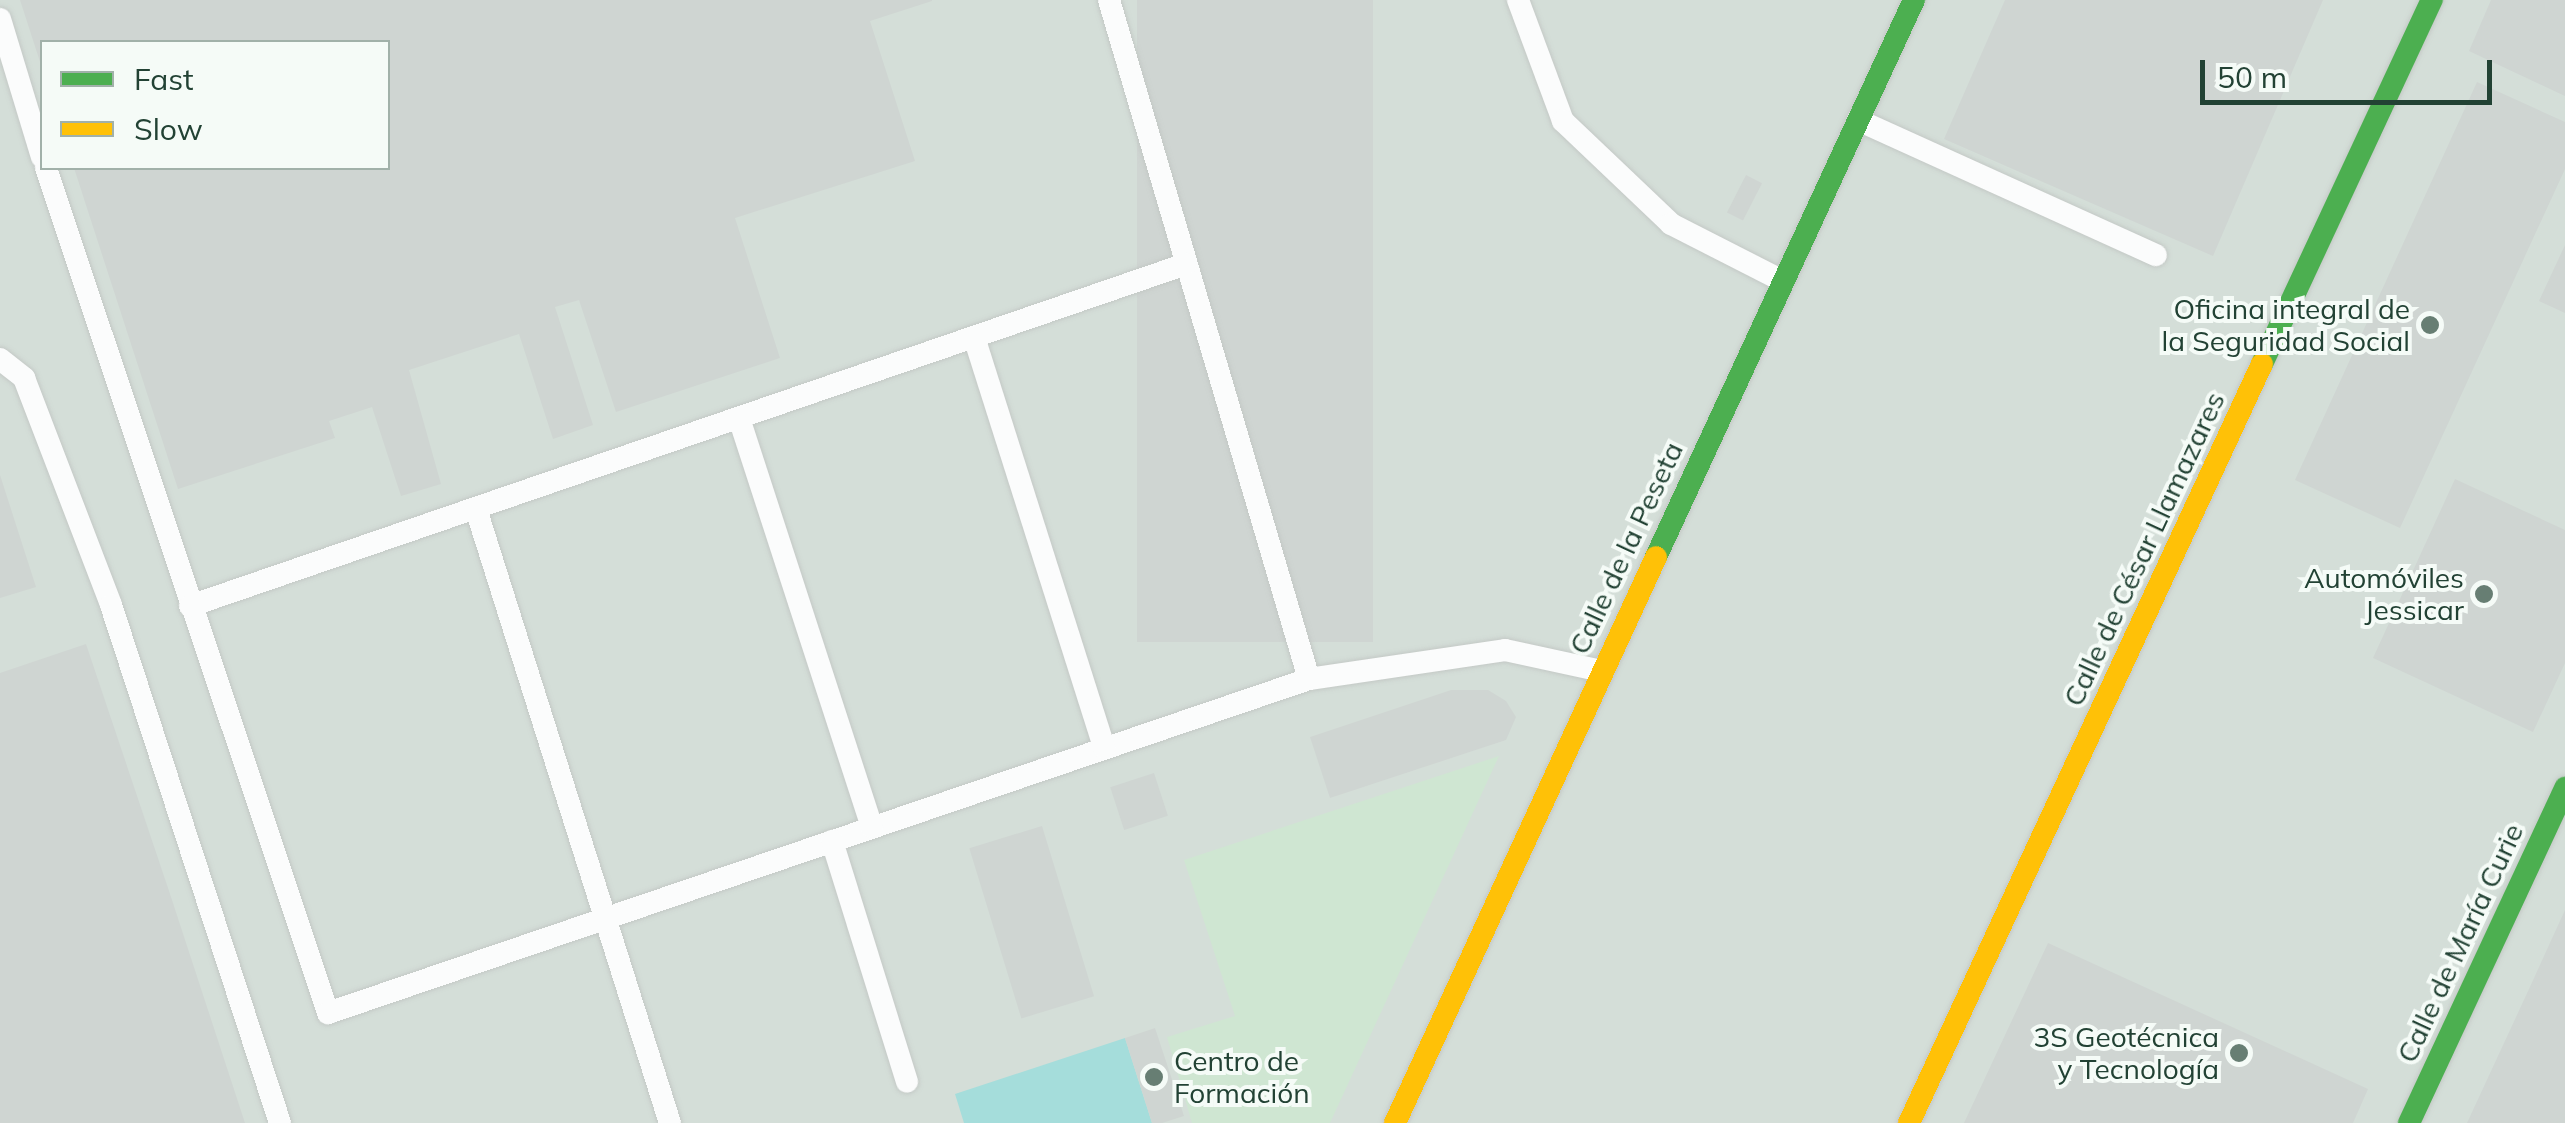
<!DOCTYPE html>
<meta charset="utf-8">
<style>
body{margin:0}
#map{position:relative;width:2565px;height:1123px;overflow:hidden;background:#e7ece9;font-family:Mulish,sans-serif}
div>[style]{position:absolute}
.built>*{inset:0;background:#d4ded8}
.green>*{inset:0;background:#cfe6d2}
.water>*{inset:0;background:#a5dddb}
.building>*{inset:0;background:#cfd5d2;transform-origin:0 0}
.roads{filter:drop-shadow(0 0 2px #c4c9c6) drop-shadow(0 0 2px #c4c9c6)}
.lane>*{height:22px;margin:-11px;padding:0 11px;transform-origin:11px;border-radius:11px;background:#fbfcfc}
.fast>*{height:22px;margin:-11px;padding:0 11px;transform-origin:11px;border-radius:11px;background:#4caf50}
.slow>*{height:22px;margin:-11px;padding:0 11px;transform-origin:11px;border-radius:11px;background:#ffc107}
.dots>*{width:28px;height:28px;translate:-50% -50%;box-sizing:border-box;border:5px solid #f5fbf7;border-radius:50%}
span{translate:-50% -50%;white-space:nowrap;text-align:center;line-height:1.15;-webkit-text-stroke:8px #f5fbf7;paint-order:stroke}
.poi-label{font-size:28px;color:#224234}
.right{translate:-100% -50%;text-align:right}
.left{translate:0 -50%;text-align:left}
.street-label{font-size:28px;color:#224234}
.legend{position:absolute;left:40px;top:40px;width:350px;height:130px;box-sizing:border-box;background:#f5fbf7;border:2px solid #a1b1a9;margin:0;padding:12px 18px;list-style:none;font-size:30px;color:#224234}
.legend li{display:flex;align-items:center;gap:20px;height:50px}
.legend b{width:50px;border:2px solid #a1b1a9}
.scale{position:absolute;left:2200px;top:60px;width:292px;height:45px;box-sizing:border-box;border:5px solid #224234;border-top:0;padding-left:12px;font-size:30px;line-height:35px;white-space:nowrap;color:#224234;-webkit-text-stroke:8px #f5fbf7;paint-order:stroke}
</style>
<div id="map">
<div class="built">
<div style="clip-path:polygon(evenodd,0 0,2565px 0,2565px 1123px,0 1123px,0 0,42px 42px,388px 42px,388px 168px,42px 168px,42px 42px)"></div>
</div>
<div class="green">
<div style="clip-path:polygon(1499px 756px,1330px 1123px,1192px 1123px,1167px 1037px,1235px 1016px,1184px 860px)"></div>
</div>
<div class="water">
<div style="clip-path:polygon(1125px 1038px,1152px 1123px,964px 1123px,955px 1094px)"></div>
</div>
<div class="building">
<div style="clip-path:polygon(20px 0,932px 0,932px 1px,870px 21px,915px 161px,735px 218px,780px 358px,616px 412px,579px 300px,555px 307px,593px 425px,553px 439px,519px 334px,409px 370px,441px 484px,401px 496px,372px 407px,329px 421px,335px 438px,178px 489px,74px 168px,388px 168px,388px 42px,42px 42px,42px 68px)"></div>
<div style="left:1137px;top:0;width:236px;height:642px"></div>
<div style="clip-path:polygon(2005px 0,2323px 0,2213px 256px,1944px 139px)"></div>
<div style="clip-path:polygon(2491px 0,2565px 0,2565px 96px,2469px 51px)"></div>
<div style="clip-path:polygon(2477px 82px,2565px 122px,2565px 169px,2400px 528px,2295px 480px)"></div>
<div style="left:1746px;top:175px;width:18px;height:42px;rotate:27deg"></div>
<div style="clip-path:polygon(2565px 245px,2565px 313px,2539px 301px)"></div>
<div style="clip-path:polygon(0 475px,36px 587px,0 598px)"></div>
<div style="clip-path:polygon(2455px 479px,2565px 530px,2565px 663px,2533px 732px,2373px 658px)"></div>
<div style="clip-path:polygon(86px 644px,171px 897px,245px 1123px,0 1123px,0 673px)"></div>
<div style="clip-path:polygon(1451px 690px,1488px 690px,1506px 701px,1516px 717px,1506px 740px,1330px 798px,1310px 737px)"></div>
<div style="left:1154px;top:773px;width:45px;height:46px;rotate:72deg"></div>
<div style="left:1042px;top:826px;width:178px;height:76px;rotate:73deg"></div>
<div style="clip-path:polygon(2565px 910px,2565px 1123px,2467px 1123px,2529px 989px)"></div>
<div style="clip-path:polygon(2048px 943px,2368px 1089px,2353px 1123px,1964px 1123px)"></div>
<div style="clip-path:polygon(1155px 1028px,1184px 1116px,1162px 1123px,1152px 1123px,1125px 1038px)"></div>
</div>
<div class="roads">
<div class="lane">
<div style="left:1109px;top:0;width:708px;rotate:73.59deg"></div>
<div style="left:1518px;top:0;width:129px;rotate:69.6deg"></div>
<div style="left:1563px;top:121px;width:149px;rotate:43.6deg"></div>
<div style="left:1671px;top:224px;width:126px;rotate:27deg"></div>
<div style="left:0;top:19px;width:144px;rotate:73.1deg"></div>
<div style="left:1858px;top:120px;width:327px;rotate:24.4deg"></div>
<div style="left:46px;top:168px;width:891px;rotate:71.54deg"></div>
<div style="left:328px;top:1013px;width:1036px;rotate:-18.8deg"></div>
<div style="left:1309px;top:679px;width:198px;rotate:-8.4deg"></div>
<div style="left:1505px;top:650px;width:99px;rotate:12.2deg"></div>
<div style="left:974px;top:337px;width:431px;rotate:72.4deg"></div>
<div style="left:0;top:359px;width:31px;rotate:38deg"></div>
<div style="left:24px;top:378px;width:243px;rotate:69deg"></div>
<div style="left:111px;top:605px;width:545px;rotate:71.93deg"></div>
<div style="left:739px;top:418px;width:430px;rotate:72deg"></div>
<div style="left:476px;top:509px;width:644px;rotate:72.47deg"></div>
<div style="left:190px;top:606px;width:1053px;rotate:-18.95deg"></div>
<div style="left:832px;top:841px;width:252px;rotate:72.7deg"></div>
</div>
<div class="fast">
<div style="left:2262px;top:364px;width:402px;rotate:-65deg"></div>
<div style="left:1656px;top:557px;width:614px;rotate:-65.15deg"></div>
<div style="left:2409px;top:1123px;width:370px;rotate:-65deg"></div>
</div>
<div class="slow">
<div style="left:1395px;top:1123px;width:623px;rotate:-65.24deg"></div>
<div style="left:1909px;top:1123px;width:837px;rotate:-65.06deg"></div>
</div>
</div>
<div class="dots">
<div style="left:2430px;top:325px;background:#677e73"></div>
<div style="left:2484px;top:594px;background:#677e73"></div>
<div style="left:2239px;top:1053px;background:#677e73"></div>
<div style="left:1154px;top:1077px;background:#677e73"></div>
</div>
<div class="poi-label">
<span class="right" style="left:2410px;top:325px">Oficina integral de<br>la Seguridad Social</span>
<span class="right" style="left:2464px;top:594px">Automóviles<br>Jessicar</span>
<span class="right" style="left:2219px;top:1053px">3S Geotécnica<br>y Tecnología</span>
<span class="left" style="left:1174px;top:1077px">Centro de<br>Formación</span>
</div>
<div class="street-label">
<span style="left:1626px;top:548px;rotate:-65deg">Calle de la Peseta</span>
<span style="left:2144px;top:549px;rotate:-65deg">Calle de César Llamazares</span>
<span style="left:2460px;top:943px;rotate:-65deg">Calle de María Curie</span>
</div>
<ul class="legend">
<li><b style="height:12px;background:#4caf50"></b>Fast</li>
<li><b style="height:12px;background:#ffc107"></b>Slow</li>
</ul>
<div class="scale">50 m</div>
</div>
